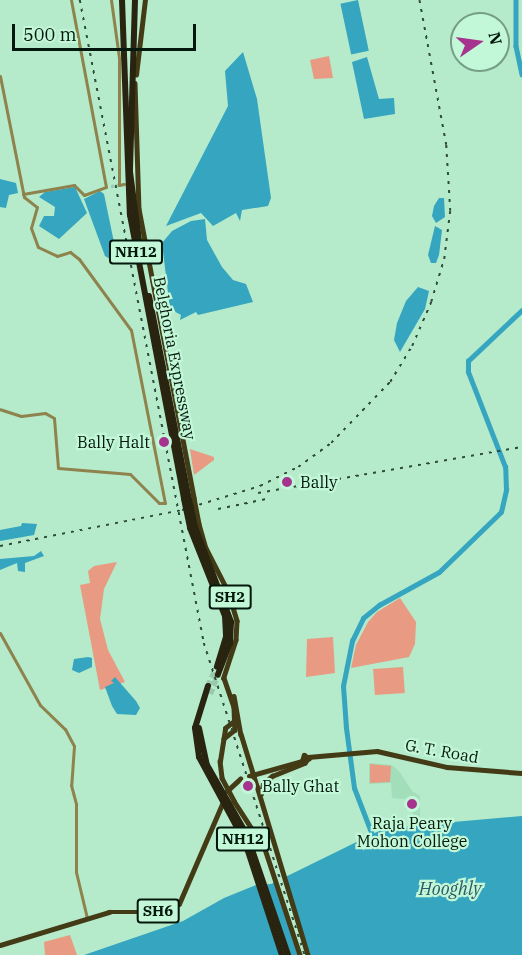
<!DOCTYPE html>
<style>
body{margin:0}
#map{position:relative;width:522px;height:955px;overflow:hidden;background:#b5eaca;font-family:"IBM Plex Serif",serif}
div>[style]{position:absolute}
.built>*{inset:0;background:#a3deba}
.green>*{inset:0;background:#e99a82;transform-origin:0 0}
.water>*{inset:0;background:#35a5c0;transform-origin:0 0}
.pier>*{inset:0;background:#b5eaca;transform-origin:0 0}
.river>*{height:4.5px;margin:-2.25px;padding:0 2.25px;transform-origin:2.25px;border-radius:2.25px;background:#35a5c0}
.minor-tunnel>*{height:3px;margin-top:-1.5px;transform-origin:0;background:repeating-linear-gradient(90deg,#9acaae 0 3px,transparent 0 4.5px)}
.highway-tunnel>*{height:6px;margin-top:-3px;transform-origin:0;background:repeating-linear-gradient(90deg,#9acaae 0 6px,transparent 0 9px)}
.minor>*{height:3px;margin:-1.5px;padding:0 1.5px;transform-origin:1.5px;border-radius:1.5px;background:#8e834d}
.major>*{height:4.5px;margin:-2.25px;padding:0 2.25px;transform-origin:2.25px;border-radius:2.25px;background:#433b16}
.highway>*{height:6px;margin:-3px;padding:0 3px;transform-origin:3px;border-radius:3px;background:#282410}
.rail>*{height:1.5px;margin-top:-0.75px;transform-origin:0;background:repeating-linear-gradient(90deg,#2f4b3b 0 3px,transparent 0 9px)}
.major-bridge>*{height:4.5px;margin:-2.25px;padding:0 2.25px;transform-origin:2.25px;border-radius:2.25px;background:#433b16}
.highway-bridge>*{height:6px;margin:-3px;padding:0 3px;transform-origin:3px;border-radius:3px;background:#282410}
.dots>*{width:16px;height:16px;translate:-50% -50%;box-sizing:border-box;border:3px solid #c2f7d7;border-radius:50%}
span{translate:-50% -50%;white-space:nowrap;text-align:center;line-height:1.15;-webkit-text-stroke:4.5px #c2f7d7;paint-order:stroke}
.shield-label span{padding:2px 4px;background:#c2f7d7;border:2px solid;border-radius:4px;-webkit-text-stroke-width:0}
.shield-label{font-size:15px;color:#04180d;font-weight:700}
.street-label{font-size:16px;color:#04180d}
.poi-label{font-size:16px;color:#04180d}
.right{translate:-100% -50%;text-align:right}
.left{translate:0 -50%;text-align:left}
.water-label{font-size:18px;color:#2d5b67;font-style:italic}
.north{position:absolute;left:450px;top:12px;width:60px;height:60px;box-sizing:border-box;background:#c2f7d7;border:2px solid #769e86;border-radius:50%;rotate:77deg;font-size:16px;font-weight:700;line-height:24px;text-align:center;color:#04180d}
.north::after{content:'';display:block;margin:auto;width:21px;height:27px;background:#a6338d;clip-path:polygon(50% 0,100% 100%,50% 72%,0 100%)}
.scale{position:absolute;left:12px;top:24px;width:184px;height:27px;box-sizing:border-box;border:3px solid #04180d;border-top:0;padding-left:8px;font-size:18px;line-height:21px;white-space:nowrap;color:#04180d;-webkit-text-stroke:4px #c2f7d7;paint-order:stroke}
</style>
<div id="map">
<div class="built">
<div style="clip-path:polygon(369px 763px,392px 765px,399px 771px,412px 791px,420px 796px,420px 817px,413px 818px,412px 810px,405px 810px,405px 799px,392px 798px,391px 783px,369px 784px)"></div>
</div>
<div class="green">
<div style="clip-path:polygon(329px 56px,333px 78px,314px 79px,310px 60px)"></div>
<div style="clip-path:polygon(190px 449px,214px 457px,214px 460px,194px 475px)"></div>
<div style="clip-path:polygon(117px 562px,104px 589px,100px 619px,108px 650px,125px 682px,100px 690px,80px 585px,90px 583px,88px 571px,94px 566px)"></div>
<div style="clip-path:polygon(400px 598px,416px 622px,415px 644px,409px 657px,351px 668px,356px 645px,368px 622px,377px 612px)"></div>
<div style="clip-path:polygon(333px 637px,335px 673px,306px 677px,307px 639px)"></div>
<div style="left:403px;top:667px;width:26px;height:30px;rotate:86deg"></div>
<div style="clip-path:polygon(370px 764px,391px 766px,390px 782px,370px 783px)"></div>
<div style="clip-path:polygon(70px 935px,77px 955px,45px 955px,44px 942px)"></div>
</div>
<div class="water">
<div style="left:358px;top:0;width:52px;height:18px;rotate:78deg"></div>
<div style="clip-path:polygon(243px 52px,257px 99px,271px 198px,268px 206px,242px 210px,240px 221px,236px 213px,213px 226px,201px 213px,166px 226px,228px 106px,225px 71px)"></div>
<div style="clip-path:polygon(367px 57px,379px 99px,394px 98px,395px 114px,364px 119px,352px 62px)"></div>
<div style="clip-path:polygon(0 179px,16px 183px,18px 193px,9px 195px,6px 208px,0 207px)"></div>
<div style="clip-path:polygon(75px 187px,87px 213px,59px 239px,39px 226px,44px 216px,54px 216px,55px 207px,39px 197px,45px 192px)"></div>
<div style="clip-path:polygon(100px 191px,104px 194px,116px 252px,110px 259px,105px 256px,84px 199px)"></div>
<div style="clip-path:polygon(444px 198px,445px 217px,436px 223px,432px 216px,434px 206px,439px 198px)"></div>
<div style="clip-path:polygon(205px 219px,207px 240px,222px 267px,233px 280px,246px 284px,253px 302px,198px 315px,196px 312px,180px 320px,181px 315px,170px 309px,162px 243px,172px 231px,191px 221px)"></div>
<div style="clip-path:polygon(435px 226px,442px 230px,439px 255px,436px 263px,431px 263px,428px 255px)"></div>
<div style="clip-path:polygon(418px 287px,429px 291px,425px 309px,400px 352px,394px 340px,397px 323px,406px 301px)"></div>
<div style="clip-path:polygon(22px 523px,37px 524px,34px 535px,0 541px,0 530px,21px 526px)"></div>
<div style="clip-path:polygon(41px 551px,44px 556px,25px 563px,25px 572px,18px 571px,17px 563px,0 570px,0 559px,34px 556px)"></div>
<div style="clip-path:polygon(88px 657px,92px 658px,92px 667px,79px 673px,72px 670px,74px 659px)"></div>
<div style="clip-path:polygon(115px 677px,136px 701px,140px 708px,136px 715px,117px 714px,112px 706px,105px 687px,114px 683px,111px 681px)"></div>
<div style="clip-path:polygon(522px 816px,522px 955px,84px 955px,183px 921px,224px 898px,256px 885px,271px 884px,385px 828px)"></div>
</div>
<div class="pier">
<div style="left:284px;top:874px;width:85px;height:12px;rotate:72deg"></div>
</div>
<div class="river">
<div style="left:516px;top:0;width:46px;rotate:90deg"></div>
<div style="left:516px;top:46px;width:29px;rotate:78deg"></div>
<div style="left:372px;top:835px;width:50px;rotate:-111deg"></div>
<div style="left:354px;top:788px;width:61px;rotate:-97.6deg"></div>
<div style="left:346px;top:728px;width:42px;rotate:-94.1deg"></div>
<div style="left:343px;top:686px;width:46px;rotate:-78.7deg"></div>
<div style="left:352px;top:641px;width:25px;rotate:-64deg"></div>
<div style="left:363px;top:618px;width:21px;rotate:-39deg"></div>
<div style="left:379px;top:605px;width:68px;rotate:-28.8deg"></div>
<div style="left:439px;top:572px;width:86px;rotate:-44.1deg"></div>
<div style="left:501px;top:512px;width:23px;rotate:-77deg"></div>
<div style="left:506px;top:490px;width:23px;rotate:-92deg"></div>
<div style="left:505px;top:467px;width:102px;rotate:-111.3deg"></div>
<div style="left:468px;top:372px;width:11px;rotate:-90deg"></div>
<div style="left:468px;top:361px;width:74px;rotate:-43.4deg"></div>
</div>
<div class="minor-tunnel">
<div style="left:111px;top:186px;width:8px;rotate:-7deg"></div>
</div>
<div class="highway-tunnel">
<div style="left:208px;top:686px;width:21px;rotate:-65deg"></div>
<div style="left:210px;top:694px;width:21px;rotate:-67deg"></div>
</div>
<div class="minor">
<div style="left:111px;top:0;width:59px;rotate:82.1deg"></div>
<div style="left:119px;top:58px;width:127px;rotate:90deg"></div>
<div style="left:119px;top:185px;width:5px;rotate:-11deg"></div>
<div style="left:0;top:76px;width:123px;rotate:78.8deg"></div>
<div style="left:24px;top:197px;width:16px;rotate:38deg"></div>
<div style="left:37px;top:207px;width:22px;rotate:106deg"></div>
<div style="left:31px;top:228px;width:20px;rotate:70deg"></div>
<div style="left:38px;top:247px;width:21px;rotate:25deg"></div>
<div style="left:57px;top:256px;width:14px;rotate:-17deg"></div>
<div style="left:70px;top:252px;width:11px;rotate:38deg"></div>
<div style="left:79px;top:259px;width:88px;rotate:53.8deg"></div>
<div style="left:131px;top:330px;width:176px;rotate:78.9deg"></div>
<div style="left:165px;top:503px;width:6px;rotate:180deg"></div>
<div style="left:159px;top:503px;width:41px;rotate:-135deg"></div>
<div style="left:130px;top:474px;width:72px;rotate:-175.2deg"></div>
<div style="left:58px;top:468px;width:50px;rotate:-94.6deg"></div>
<div style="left:54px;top:418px;width:10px;rotate:-151deg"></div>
<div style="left:45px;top:413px;width:24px;rotate:173deg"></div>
<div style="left:21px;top:416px;width:22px;rotate:-162deg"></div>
<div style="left:23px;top:194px;width:52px;rotate:-10deg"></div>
<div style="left:74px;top:185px;width:14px;rotate:45deg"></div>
<div style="left:84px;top:195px;width:23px;rotate:-20deg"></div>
<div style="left:106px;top:187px;width:190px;rotate:-100.6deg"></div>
<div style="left:0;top:633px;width:82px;rotate:60.9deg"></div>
<div style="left:40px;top:705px;width:35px;rotate:44deg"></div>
<div style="left:65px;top:729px;width:19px;rotate:62deg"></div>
<div style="left:74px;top:746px;width:39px;rotate:94deg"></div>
<div style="left:71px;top:785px;width:20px;rotate:75deg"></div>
<div style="left:76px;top:804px;width:68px;rotate:90deg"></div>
<div style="left:76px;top:872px;width:47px;rotate:76.6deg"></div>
</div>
<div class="major">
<div style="left:136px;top:75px;width:76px;rotate:-83.2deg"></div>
<div style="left:135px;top:83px;width:126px;rotate:88.2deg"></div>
<div style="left:139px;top:209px;width:294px;rotate:79.2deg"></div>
<div style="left:199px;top:524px;width:25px;rotate:74deg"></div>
<div style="left:206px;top:548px;width:48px;rotate:62.9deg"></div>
<div style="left:228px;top:591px;width:31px;rotate:73deg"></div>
<div style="left:237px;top:621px;width:19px;rotate:93deg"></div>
<div style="left:236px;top:640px;width:40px;rotate:108deg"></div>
<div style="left:224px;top:678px;width:31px;rotate:71deg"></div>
<div style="left:234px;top:707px;width:23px;rotate:88deg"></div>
<div style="left:235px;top:730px;width:14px;rotate:141deg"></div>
<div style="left:234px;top:696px;width:39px;rotate:80deg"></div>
<div style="left:308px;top:757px;width:69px;rotate:-5deg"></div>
<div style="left:377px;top:751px;width:72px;rotate:12.9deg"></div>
<div style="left:447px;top:767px;width:75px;rotate:4.6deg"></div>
<div style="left:220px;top:761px;width:33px;rotate:-81deg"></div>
<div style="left:225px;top:728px;width:11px;rotate:-38deg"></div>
<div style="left:249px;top:776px;width:55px;rotate:-15.8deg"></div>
<div style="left:302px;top:761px;width:6px;rotate:-72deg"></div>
<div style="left:304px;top:755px;width:6px;rotate:31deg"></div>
<div style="left:309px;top:758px;width:6px;rotate:129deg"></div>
<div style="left:257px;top:786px;width:177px;rotate:73.2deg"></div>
<div style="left:227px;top:791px;width:18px;rotate:-43deg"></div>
<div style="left:261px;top:794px;width:10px;rotate:-79deg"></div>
<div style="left:263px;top:784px;width:12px;rotate:-42deg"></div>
<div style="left:272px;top:776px;width:35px;rotate:-22deg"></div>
<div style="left:234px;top:801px;width:57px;rotate:57.1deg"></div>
<div style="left:265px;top:849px;width:112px;rotate:71.7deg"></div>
<div style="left:0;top:945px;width:114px;rotate:-16.8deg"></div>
<div style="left:109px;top:912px;width:45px"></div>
<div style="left:154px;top:912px;width:26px;rotate:-18deg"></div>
<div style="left:179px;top:904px;width:111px;rotate:-66.7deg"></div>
</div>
<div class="highway">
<div style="left:122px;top:0;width:215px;rotate:87.9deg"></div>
<div style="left:130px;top:215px;width:289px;rotate:79.2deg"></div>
<div style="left:135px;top:0;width:172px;rotate:91.7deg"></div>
<div style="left:130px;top:172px;width:77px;rotate:82.5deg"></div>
<div style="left:149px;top:296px;width:207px;rotate:78.9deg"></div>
<div style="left:195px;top:527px;width:102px;rotate:69.2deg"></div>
<div style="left:231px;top:622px;width:21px;rotate:93deg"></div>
<div style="left:230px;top:643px;width:34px;rotate:111deg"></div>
<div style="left:190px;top:528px;width:95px;rotate:68.3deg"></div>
<div style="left:225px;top:616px;width:21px;rotate:87deg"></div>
<div style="left:226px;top:637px;width:31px;rotate:107deg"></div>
<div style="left:195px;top:728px;width:44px;rotate:-72.8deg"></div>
</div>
<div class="rail">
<div style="left:80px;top:0;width:655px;rotate:79.08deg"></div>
<div style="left:204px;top:643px;width:328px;rotate:72.1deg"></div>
<div style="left:258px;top:493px;width:268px;rotate:-9.9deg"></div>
<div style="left:218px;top:509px;width:54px;rotate:-11.7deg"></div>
<div style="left:0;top:546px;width:186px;rotate:-11.2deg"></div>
<div style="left:182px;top:510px;width:82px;rotate:-17.1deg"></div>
<div style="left:260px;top:486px;width:42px;rotate:-26.6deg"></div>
<div style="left:298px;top:467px;width:41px;rotate:-36deg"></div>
<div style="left:331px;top:443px;width:85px;rotate:-46deg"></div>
<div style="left:390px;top:382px;width:42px;rotate:-58.6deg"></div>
<div style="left:412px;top:346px;width:48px;rotate:-66.6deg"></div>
<div style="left:431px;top:302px;width:45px;rotate:-73.2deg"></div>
<div style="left:444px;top:259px;width:48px;rotate:-82.9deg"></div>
<div style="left:450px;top:211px;width:66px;rotate:-93.5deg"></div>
<div style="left:446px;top:145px;width:147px;rotate:-100.5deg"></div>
</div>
<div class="major-bridge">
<div style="left:194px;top:498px;width:26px;rotate:79deg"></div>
<div style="left:241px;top:734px;width:54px;rotate:72.9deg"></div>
<div style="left:220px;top:761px;width:17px;rotate:83deg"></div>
<div style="left:222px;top:778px;width:26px;rotate:62deg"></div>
</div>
<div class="highway-bridge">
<div style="left:184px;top:499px;width:30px;rotate:78deg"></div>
<div style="left:189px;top:499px;width:29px;rotate:78deg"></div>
<div style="left:195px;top:728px;width:29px;rotate:82deg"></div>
<div style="left:199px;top:757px;width:97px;rotate:61.6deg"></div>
<div style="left:245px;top:842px;width:119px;rotate:71.9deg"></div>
<div style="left:199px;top:728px;width:38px;rotate:78deg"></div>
<div style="left:207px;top:765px;width:81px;rotate:60.3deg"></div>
<div style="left:247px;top:835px;width:127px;rotate:71.1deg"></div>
</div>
<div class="dots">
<div style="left:164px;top:442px;background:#a6338d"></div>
<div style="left:287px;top:482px;background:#a6338d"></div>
<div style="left:248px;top:786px;background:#a6338d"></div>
<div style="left:412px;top:804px;background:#a6338d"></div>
</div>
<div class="shield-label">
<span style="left:136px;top:252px">NH12</span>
<span style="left:230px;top:597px">SH2</span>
<span style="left:243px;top:839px">NH12</span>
<span style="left:158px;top:911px">SH6</span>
</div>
<div class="street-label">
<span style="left:175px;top:358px;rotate:79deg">Belghoria Expressway</span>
<span style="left:442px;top:751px;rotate:10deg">G. T. Road</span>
</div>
<div class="poi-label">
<span class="right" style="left:150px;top:442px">Bally Halt</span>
<span class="left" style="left:300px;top:482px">Bally</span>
<span class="left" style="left:262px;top:786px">Bally Ghat</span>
<span style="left:412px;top:832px">Raja Peary<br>Mohon College</span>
</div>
<div class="water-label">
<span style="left:450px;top:889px">Hooghly</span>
</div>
<div class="north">N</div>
<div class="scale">500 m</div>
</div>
